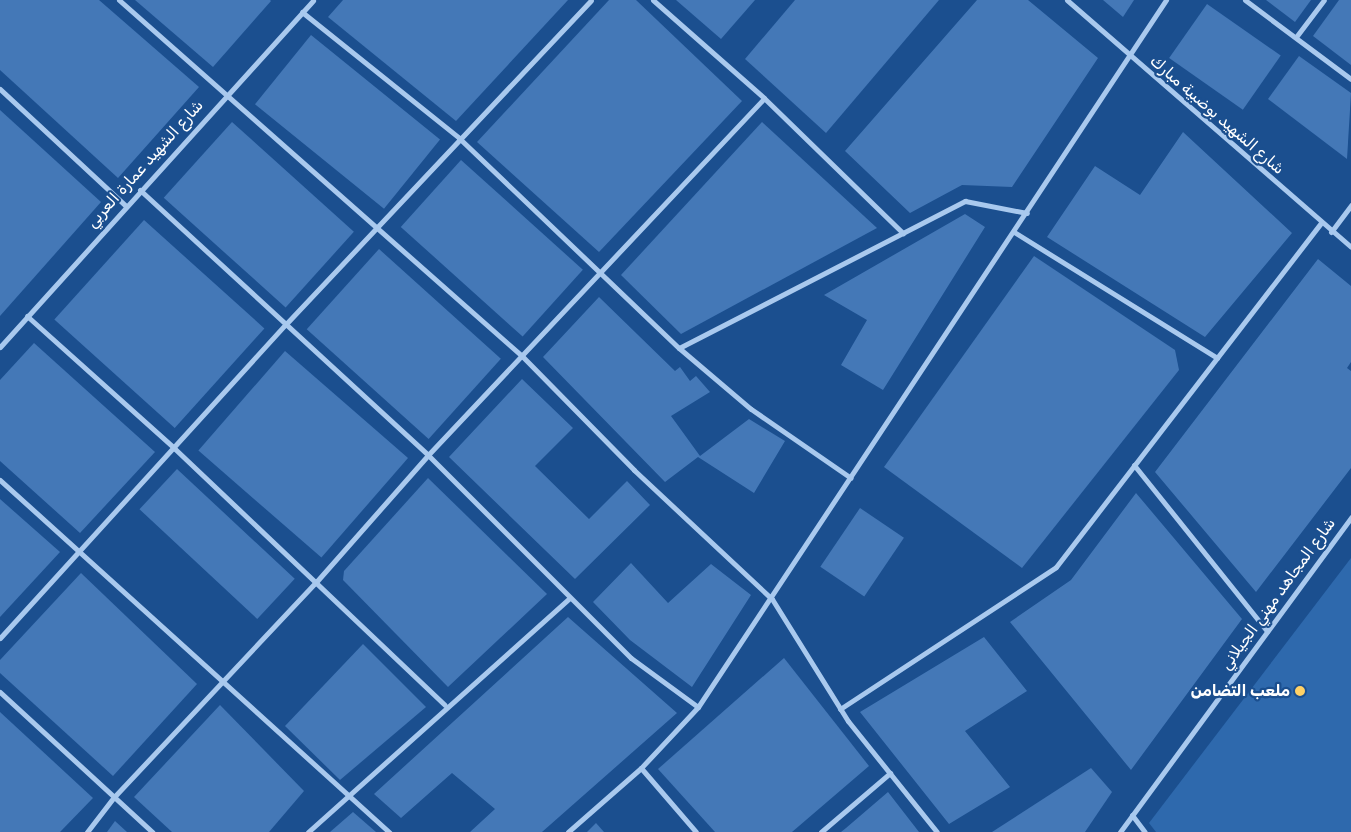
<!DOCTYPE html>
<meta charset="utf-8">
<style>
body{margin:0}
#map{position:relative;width:1351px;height:832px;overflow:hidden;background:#1b4f8f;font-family:Rubik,Vazirmatn,sans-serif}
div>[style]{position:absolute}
.green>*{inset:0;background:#2e69ad}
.building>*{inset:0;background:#4478b7;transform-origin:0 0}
.minor>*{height:5px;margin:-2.5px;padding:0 2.5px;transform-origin:2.5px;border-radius:2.5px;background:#a9c9ee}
.dots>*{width:14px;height:14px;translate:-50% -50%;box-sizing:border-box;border:2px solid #1b4f8f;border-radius:50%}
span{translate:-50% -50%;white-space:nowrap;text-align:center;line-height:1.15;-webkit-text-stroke:4.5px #1b4f8f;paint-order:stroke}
.street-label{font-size:16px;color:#fff}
.poi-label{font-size:16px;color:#fff;font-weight:700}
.right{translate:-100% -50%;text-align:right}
</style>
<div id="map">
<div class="green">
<div style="clip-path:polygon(1351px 558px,1351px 832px,1156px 832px,1149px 823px)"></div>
</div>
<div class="building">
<div style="clip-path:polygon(0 0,99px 0,199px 87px,118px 178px,0 70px)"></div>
<div style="clip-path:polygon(135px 0,270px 0,271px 1px,213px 67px)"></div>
<div style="clip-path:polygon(343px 0,568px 0,456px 121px,328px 17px)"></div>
<div style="clip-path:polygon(609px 0,636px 0,742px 101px,599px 252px,477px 142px)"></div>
<div style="clip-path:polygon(676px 0,755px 0,721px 39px)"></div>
<div style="clip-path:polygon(795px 0,939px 0,826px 133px,745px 59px)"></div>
<div style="clip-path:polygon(977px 0,1028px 0,1098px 58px,1012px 187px,962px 185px,910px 213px,845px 151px)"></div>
<div style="clip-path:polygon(1103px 0,1134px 0,1123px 17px)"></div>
<div style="clip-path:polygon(1266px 0,1311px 0,1295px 22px)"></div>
<div style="clip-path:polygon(1339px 0,1351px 0,1351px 65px,1313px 36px)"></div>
<div style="left:1207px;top:4px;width:90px;height:66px;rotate:35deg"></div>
<div style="left:311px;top:35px;width:166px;height:89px;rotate:39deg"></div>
<div style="clip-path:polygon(1299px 56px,1351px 93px,1347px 159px,1268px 99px)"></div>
<div style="clip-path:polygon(0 110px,101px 202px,0 316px)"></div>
<div style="left:232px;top:122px;width:164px;height:102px;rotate:42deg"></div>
<div style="clip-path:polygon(762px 122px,877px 228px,681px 334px,621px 275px)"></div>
<div style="clip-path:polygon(1183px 132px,1292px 233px,1205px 337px,1047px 237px,1095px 166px,1140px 195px)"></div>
<div style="left:461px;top:160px;width:164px;height:90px;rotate:42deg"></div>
<div style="clip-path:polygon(965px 214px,985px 227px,883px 390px,841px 365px,867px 320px,824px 295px)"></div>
<div style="left:144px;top:220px;width:162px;height:134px;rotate:42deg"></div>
<div style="left:379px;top:249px;width:164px;height:108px;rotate:42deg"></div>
<div style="clip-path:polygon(1034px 256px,1175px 350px,1179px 370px,1022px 568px,884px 467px)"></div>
<div style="clip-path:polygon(1318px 259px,1351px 286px,1351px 362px,1347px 368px,1351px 371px,1351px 468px,1256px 592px,1155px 472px)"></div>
<div style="clip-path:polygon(599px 297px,675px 371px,680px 367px,690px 381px,696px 376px,710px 392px,671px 416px,700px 456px,749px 419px,785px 441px,754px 493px,698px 457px,665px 482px,543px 357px)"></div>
<div style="clip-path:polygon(34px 343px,155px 452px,80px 533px,0 461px,0 380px)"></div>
<div style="left:285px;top:351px;width:163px;height:132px;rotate:41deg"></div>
<div style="clip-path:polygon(522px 379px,573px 428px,535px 466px,589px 519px,627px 481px,650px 505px,575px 579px,449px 457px)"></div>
<div style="left:177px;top:469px;width:161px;height:55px;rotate:43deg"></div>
<div style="clip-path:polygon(428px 478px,547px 594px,448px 687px,343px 580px,344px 571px)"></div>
<div style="clip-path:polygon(1136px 493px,1242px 619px,1131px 770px,1010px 622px,1071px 580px)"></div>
<div style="clip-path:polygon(0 499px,60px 552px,0 617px)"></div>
<div style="left:860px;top:508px;width:53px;height:71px;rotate:34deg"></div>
<div style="clip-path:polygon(631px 563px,668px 603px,711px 564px,751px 595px,692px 687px,630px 640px,593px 602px)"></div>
<div style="clip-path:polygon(81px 573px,197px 684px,113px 776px,0 673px,0 660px)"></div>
<div style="clip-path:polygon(568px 617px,677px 713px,542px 832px,470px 832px,495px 809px,452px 773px,401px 818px,374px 794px)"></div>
<div style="clip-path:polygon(984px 637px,1027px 691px,965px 731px,1010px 787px,949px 824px,860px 712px)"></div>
<div style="clip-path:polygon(363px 644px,426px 707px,340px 780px,285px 726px)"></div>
<div style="clip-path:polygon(784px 658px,869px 766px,792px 832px,715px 832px,658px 769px)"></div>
<div style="clip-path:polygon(220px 705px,304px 791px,269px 832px,172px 832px,134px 797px)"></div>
<div style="clip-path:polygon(0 712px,93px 798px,60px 832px,0 832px)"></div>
<div style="clip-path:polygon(1091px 768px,1112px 792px,1085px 832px,992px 832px)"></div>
<div style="clip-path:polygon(888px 792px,919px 832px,841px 832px,846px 828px)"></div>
<div style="clip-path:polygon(353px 812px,376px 832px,330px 832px)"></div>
<div style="clip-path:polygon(115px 821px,127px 832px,107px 832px)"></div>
<div style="clip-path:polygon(596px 823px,604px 832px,587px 832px)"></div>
</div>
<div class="minor">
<div style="left:119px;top:0;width:538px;rotate:41.46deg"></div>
<div style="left:522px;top:356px;width:160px;rotate:45.5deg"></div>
<div style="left:634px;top:470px;width:189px;rotate:43.1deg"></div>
<div style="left:772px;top:599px;width:144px;rotate:58.1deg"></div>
<div style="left:848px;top:721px;width:142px;rotate:51.3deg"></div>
<div style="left:653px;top:0;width:148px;rotate:41.4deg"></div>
<div style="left:764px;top:98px;width:194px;rotate:44.2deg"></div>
<div style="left:1067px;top:0;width:376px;rotate:41deg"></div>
<div style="left:1245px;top:0;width:132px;rotate:36.7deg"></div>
<div style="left:302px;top:12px;width:201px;rotate:38.7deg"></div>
<div style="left:459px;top:138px;width:304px;rotate:43.7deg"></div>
<div style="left:679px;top:348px;width:94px;rotate:40.3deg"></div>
<div style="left:751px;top:409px;width:121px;rotate:34.6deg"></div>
<div style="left:1296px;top:37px;width:46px;rotate:-52.9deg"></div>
<div style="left:0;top:89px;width:171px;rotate:42.9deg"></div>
<div style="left:140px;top:190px;width:391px;rotate:42.6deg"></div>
<div style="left:428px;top:455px;width:287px;rotate:45deg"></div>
<div style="left:631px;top:658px;width:83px;rotate:36.2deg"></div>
<div style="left:698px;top:707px;width:83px;rotate:133.1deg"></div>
<div style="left:641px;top:768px;width:97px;rotate:138.8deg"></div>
<div style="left:1014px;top:232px;width:239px;rotate:31.8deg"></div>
<div style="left:1331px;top:232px;width:34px;rotate:-53deg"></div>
<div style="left:27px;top:316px;width:198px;rotate:41.9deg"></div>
<div style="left:174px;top:448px;width:373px;rotate:43.5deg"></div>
<div style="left:0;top:347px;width:467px;rotate:-47.9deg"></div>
<div style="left:679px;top:348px;width:322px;rotate:-27.2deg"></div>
<div style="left:965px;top:201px;width:63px;rotate:11deg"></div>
<div style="left:1134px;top:465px;width:213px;rotate:51.3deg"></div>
<div style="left:0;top:480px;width:525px;rotate:42.14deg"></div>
<div style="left:0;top:638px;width:423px;rotate:-47.7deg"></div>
<div style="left:285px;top:325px;width:446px;rotate:-46.7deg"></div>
<div style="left:0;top:692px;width:207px;rotate:42.6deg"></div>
<div style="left:698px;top:707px;width:848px;rotate:-56.5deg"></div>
<div style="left:840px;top:709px;width:258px;rotate:-33.3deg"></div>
<div style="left:1056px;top:567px;width:434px;rotate:-52.4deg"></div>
<div style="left:641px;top:768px;width:84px;rotate:49.3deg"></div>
<div style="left:1132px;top:815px;width:21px;rotate:53deg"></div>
<div style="left:87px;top:832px;width:44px;rotate:-52.4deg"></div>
<div style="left:114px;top:797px;width:296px;rotate:-46.8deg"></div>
<div style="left:317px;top:581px;width:168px;rotate:-48.6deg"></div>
<div style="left:428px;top:455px;width:490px;rotate:-46.7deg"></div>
<div style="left:308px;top:832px;width:350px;rotate:-41.8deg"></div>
<div style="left:821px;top:832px;width:91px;rotate:-40.5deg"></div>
<div style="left:1120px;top:832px;width:391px;rotate:-53.7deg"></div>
</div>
<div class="dots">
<div style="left:1300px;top:691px;background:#ffd166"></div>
</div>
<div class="street-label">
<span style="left:1217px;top:115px;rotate:41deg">شارع الشهيد بوضبية مبارك</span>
<span style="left:145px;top:164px;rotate:-48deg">شارع الشهيد عمارة العربي</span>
<span style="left:1278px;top:594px;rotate:-54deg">شارع المجاهد مهني الجيلاني</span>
</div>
<div class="poi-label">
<span class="right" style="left:1290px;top:691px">ملعب التضامن</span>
</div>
</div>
